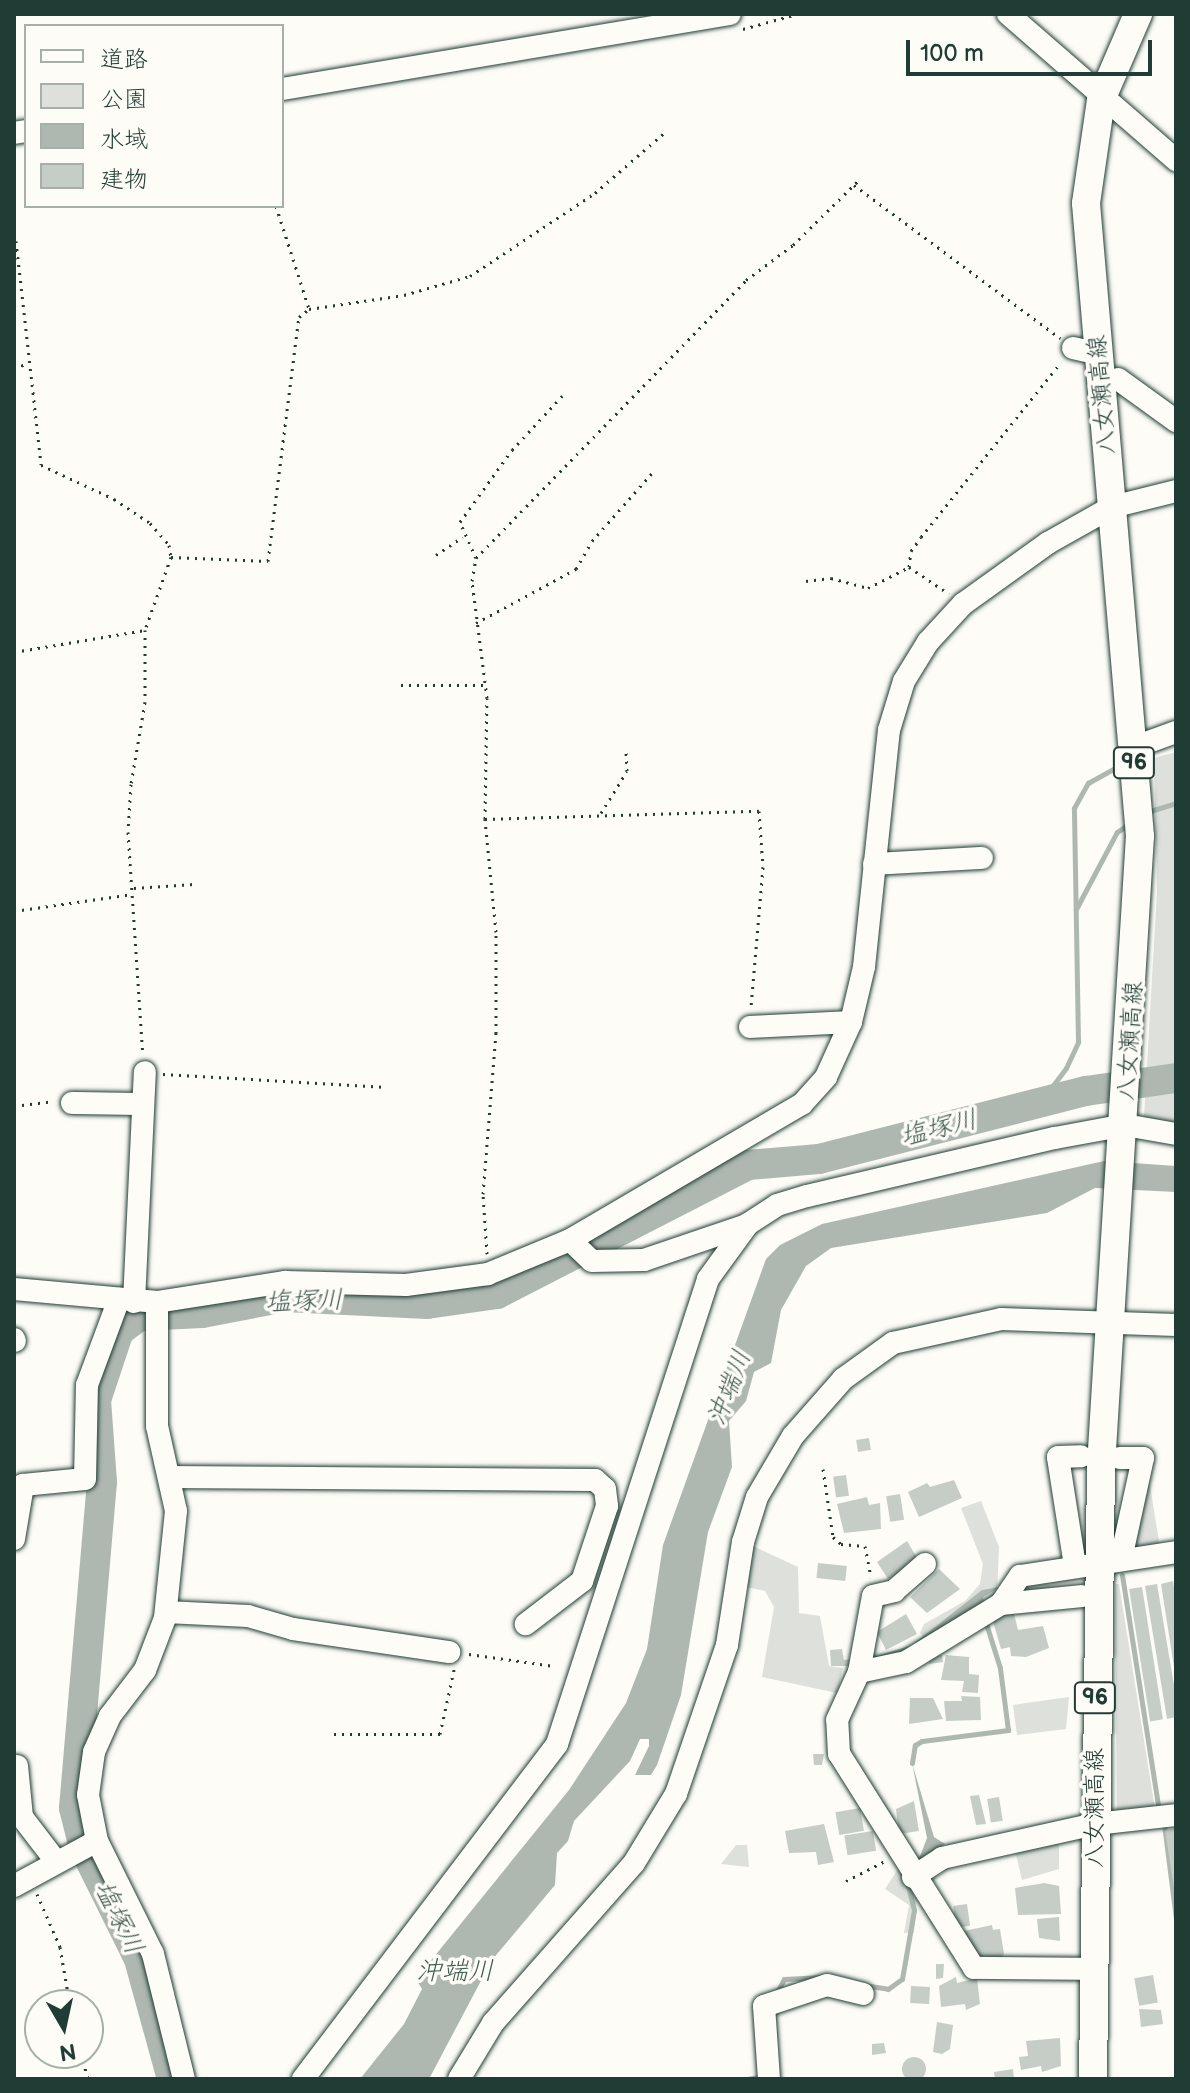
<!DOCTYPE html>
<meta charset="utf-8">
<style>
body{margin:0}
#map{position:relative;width:1190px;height:2093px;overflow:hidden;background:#fdfcf7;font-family:"Balsamiq Sans","Klee One",sans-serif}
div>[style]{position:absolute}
.green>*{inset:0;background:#dde0db}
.water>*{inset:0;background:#aeb8b1}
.stream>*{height:5px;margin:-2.5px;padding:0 2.5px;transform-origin:2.5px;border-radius:2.5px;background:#aeb8b1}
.river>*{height:30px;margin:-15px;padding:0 15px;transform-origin:15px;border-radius:15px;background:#aeb8b1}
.building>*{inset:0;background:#c6cdc7;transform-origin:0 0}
.round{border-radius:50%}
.path>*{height:3px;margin-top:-1.5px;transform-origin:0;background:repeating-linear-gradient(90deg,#1f3d34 0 2px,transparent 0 8px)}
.roads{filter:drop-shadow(0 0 2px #1f3d34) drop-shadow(0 0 2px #1f3d34)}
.minor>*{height:22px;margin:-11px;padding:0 11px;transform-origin:11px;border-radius:11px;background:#fdfcf7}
.major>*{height:28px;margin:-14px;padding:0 14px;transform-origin:14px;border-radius:14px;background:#fdfcf7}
span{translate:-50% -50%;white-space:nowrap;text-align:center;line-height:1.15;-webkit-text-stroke:7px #fdfcf7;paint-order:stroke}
.shield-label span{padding:2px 6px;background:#fdfcf7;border:2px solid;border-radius:6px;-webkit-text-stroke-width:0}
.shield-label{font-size:22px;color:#1f3d34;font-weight:700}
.street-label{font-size:24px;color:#1f3d34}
.water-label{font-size:26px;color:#435c53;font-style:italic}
.frame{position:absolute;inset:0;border:16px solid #1f3d34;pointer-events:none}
.legend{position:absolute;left:24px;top:24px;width:260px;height:184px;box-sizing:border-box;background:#fdfcf7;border:2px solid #a4b0a9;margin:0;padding:10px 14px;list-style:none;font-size:24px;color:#1f3d34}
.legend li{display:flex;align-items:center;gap:16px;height:40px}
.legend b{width:40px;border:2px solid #a4b0a9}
.north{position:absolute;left:24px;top:1989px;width:80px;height:80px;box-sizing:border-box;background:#fdfcf7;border:2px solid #a4b0a9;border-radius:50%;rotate:171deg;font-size:22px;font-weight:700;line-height:32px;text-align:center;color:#1f3d34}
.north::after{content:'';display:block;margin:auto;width:28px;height:36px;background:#1f3d34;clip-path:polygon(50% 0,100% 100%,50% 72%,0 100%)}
.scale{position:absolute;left:906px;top:40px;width:246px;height:36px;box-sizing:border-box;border:4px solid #1f3d34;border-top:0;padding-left:10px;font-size:24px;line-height:28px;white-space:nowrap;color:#1f3d34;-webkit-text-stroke:6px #fdfcf7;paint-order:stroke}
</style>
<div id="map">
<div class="green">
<div style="clip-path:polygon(1176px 752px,1176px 1123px,1144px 1117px,1157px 893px,1154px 758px)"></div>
<div style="clip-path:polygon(1149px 1479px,1160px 1548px,1132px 1551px)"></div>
<div style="clip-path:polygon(981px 1501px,999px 1547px,997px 1593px,926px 1639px,920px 1633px,924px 1624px,965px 1601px,980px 1584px,983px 1564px,961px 1508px)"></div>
<div style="clip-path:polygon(753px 1546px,798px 1567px,799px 1613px,820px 1616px,829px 1666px,843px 1668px,837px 1693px,762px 1677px,774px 1607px,765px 1591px,746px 1587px)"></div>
<div style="clip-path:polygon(1115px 1584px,1119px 1584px,1155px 1809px,1117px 1815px)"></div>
<div style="clip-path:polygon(1069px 1697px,1066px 1729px,1017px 1735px,1013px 1705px)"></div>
<div style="clip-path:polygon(1059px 1838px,1059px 1869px,1022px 1880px,1014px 1846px)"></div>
<div style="clip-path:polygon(736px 1845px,747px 1845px,749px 1867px,721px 1864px)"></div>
<div style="clip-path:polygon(898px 1869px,917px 1898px,914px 1933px,904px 1933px,909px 1905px,885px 1889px)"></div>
</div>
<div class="water">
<div style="clip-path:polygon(1104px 1161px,1176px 1166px,1176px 1192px,1095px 1188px,1047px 1213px,831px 1248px,806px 1266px,781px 1310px,771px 1363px,754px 1372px,746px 1401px,729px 1421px,732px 1467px,708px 1532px,681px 1695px,657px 1765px,651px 1775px,635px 1775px,649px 1746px,649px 1739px,640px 1739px,630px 1761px,574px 1821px,568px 1841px,557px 1853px,555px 1885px,492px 1960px,429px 2079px,360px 2079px,404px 2024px,422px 1989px,416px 1979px,569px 1790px,626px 1703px,647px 1649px,663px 1545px,766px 1259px,780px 1245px,822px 1224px)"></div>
<div style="clip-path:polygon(1000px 1587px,983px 1597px,987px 1619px,973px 1608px,914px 1649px,864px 1660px,912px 1645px,982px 1590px)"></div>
<div style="clip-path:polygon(912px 1763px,934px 1837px,945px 1844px,917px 1864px,927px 1838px)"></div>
</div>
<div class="stream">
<div style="left:1147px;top:812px;width:30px;rotate:-17deg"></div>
<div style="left:1076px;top:909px;width:87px;rotate:-62deg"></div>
<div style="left:1117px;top:832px;width:14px;rotate:-34deg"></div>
<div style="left:1036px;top:1108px;width:50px;rotate:-53.1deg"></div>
<div style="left:1066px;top:1068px;width:29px;rotate:-65deg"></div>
<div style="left:1078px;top:1042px;width:234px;rotate:-91deg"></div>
<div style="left:1074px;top:808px;width:29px;rotate:-61deg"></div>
<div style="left:1088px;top:783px;width:41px;rotate:-29.1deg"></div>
<div style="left:1122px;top:1575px;width:239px;rotate:81.1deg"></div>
<div style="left:912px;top:1763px;width:18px;rotate:-81deg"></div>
<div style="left:915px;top:1745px;width:8px;rotate:-30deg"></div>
<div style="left:922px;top:1741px;width:87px;rotate:-7.3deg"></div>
<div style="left:1008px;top:1730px;width:63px;rotate:-97.4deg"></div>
<div style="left:1000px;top:1668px;width:50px;rotate:-107.4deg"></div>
<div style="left:1164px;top:1824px;width:96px;rotate:82.8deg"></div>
<div style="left:864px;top:1985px;width:24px;rotate:9deg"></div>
<div style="left:888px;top:1989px;width:17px;rotate:-36deg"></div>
<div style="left:902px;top:1979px;width:70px;rotate:-80.1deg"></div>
<div style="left:914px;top:1910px;width:29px;rotate:-104deg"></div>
<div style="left:776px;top:1994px;width:17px;rotate:-62deg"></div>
<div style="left:784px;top:1979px;width:39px;rotate:-3deg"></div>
<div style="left:747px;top:2079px;width:15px;rotate:-11deg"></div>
</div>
<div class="river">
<div style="left:172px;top:2079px;width:124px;rotate:-105.4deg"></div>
<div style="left:139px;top:1959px;width:124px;rotate:-116.4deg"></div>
<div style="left:84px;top:1848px;width:41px;rotate:-104deg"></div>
<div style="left:74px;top:1808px;width:327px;rotate:-85.1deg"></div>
<div style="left:102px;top:1482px;width:82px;rotate:-94.2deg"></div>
<div style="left:96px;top:1400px;width:73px;rotate:-71.6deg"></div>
<div style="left:119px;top:1331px;width:26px;rotate:-36deg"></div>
<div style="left:140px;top:1316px;width:62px;rotate:-2.8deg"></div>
<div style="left:202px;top:1313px;width:85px;rotate:-10.9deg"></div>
<div style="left:285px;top:1297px;width:142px;rotate:2.8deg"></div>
<div style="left:427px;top:1304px;width:71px;rotate:-8.1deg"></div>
<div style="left:497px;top:1294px;width:282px;rotate:-27.2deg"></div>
<div style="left:748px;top:1165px;width:71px;rotate:-4.8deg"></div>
<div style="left:819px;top:1159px;width:276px;rotate:-14.3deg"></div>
<div style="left:1086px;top:1091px;width:91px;rotate:-8.2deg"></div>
</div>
<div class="building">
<div style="left:869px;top:1438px;width:12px;height:13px;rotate:81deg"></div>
<div style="left:846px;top:1475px;width:21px;height:13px;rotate:82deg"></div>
<div style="clip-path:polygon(954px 1480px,962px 1498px,919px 1517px,908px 1492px,927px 1483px,930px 1487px)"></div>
<div style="left:900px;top:1494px;width:26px;height:14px;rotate:81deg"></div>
<div style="clip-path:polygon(867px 1497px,869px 1505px,880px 1503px,881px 1529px,844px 1533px,837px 1504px)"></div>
<div style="clip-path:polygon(907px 1541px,919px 1561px,888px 1579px,877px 1562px)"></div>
<div style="left:818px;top:1563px;width:29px;height:15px;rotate:6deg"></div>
<div style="clip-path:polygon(939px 1569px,960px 1589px,927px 1613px,910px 1597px)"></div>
<div style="clip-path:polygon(1173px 1581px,1176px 1600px,1174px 1667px,1161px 1584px)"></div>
<div style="clip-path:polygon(1157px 1584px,1176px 1697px,1176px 1717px,1167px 1719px,1145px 1586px)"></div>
<div style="left:1142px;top:1587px;width:134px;height:13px;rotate:81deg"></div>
<div style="clip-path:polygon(1013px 1610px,1018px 1630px,1043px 1626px,1049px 1648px,1026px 1657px,1011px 1656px,1010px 1647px,1001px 1649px,992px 1618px)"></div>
<div style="clip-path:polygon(906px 1614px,917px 1634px,886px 1650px,877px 1632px)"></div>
<div style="clip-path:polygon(842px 1649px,844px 1660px,852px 1659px,852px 1666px,831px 1666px,830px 1650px)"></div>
<div style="left:942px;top:1655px;width:7px;height:14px;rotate:82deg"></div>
<div style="clip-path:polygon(946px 1655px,969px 1657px,969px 1674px,979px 1675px,978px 1693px,962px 1692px,964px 1681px,941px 1680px)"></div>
<div style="clip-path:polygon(961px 1696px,980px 1697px,981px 1720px,946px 1721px,944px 1701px,962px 1701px)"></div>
<div style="clip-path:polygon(910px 1698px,933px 1698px,943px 1719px,909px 1724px)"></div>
<div style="clip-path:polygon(813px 1754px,824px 1754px,822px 1765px,814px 1765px)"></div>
<div style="clip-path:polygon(979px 1795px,986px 1824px,976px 1825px,970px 1796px)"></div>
<div style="left:999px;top:1797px;width:24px;height:12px;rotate:81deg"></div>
<div style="clip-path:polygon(914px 1801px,919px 1831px,899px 1834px,896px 1809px)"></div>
<div style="left:860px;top:1808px;width:23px;height:25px;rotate:80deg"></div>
<div style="clip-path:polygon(824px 1824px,834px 1862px,818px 1865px,816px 1852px,789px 1853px,785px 1831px)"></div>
<div style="clip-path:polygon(1176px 1828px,1176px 1888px,1174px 1888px,1165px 1830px)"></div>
<div style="left:873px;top:1831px;width:20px;height:29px;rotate:81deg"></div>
<div style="clip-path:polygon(1044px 1883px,1059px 1886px,1061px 1914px,1018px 1915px,1015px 1888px)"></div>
<div style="left:967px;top:1904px;width:22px;height:14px;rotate:82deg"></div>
<div style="clip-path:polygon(1059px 1917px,1060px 1941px,1039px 1938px,1037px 1919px)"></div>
<div style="clip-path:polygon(992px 1925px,993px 1930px,1000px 1929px,1004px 1954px,1000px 1962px,989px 1963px,988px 1957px,979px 1958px,978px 1952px,967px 1949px,964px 1931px)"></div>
<div style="clip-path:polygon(936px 1964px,944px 1964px,943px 1978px,936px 1979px)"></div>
<div style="left:1153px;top:1975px;width:28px;height:19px;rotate:80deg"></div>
<div style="clip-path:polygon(956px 1977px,957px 1983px,977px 1978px,980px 2004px,966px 2010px,965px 2004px,941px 2007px,939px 1986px)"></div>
<div style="left:911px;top:1986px;width:19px;height:17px;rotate:3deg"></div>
<div style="clip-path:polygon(1139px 2009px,1161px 2010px,1163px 2024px,1141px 2027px)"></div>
<div style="clip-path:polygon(937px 2022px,953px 2025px,950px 2049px,942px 2054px,933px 2052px)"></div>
<div style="clip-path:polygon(1060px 2038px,1061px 2066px,1042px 2072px,1041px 2066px,1021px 2070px,1019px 2057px,1028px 2056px,1026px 2041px)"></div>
<div style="clip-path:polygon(884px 2043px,886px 2053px,872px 2055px,872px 2044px)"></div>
<div class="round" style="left:902px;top:2057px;width:24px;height:24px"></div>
<div style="clip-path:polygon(1013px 2069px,1014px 2079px,995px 2079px,994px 2072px)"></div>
</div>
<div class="path">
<div style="left:743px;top:29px;width:56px;rotate:-15.5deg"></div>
<div style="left:854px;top:185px;width:257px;rotate:36.6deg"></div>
<div style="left:276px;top:206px;width:108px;rotate:72.2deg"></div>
<div style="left:16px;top:241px;width:225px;rotate:83.6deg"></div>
<div style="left:41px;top:465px;width:81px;rotate:25deg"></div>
<div style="left:114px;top:499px;width:43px;rotate:33.7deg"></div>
<div style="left:150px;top:523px;width:29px;rotate:49deg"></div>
<div style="left:169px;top:545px;width:12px;rotate:81deg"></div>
<div style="left:171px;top:557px;width:77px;rotate:109.6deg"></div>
<div style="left:145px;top:630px;width:72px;rotate:90deg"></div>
<div style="left:145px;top:702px;width:83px;rotate:99.7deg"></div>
<div style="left:131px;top:784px;width:48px;rotate:93.6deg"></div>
<div style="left:128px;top:832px;width:224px;rotate:86.2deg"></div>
<div style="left:14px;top:369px;width:12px;rotate:-24deg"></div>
<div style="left:436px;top:555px;width:32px;rotate:-34deg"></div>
<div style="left:171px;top:557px;width:97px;rotate:2.4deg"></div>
<div style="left:268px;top:561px;width:246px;rotate:-82.8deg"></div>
<div style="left:299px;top:317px;width:13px;rotate:-39deg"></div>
<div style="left:309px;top:309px;width:96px;rotate:-8.4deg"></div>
<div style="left:404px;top:295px;width:69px;rotate:-16.1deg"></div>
<div style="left:470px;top:276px;width:150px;rotate:-33.6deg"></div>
<div style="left:595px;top:193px;width:91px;rotate:-41deg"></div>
<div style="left:476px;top:558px;width:39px;rotate:-114deg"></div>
<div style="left:460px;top:522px;width:89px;rotate:-54.2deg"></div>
<div style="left:512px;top:450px;width:74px;rotate:-47.2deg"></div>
<div style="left:909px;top:567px;width:16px;rotate:-83deg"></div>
<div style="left:911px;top:551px;width:17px;rotate:-54deg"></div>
<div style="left:921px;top:537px;width:224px;rotate:-51.3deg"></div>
<div style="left:909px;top:567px;width:48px;rotate:34deg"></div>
<div style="left:806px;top:581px;width:25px;rotate:-7deg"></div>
<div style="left:831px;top:578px;width:38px;rotate:15deg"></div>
<div style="left:868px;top:588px;width:46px;rotate:-27.1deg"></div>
<div style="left:476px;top:623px;width:114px;rotate:-28.4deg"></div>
<div style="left:576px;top:569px;width:32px;rotate:-60deg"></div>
<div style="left:592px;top:541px;width:94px;rotate:-48.5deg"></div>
<div style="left:14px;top:652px;width:133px;rotate:-9.5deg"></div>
<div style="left:401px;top:685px;width:84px"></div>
<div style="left:601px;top:813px;width:49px;rotate:-58.2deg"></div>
<div style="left:627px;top:771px;width:22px;rotate:-93deg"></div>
<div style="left:485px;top:819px;width:274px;rotate:-1.7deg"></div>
<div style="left:759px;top:811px;width:56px;rotate:85.9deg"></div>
<div style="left:763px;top:867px;width:141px;rotate:94.9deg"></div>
<div style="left:134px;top:888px;width:60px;rotate:-3.8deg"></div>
<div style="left:14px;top:911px;width:120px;rotate:-8.1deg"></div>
<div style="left:163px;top:1074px;width:224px;rotate:3.3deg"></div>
<div style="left:14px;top:1106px;width:39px;rotate:-7deg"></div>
<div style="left:487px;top:1254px;width:60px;rotate:-93.8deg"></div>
<div style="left:483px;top:1194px;width:162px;rotate:-85.4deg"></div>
<div style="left:496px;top:1033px;width:101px;rotate:-90deg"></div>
<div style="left:496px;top:932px;width:114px;rotate:-95.6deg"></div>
<div style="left:485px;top:819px;width:121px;rotate:-89.1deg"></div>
<div style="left:487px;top:698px;width:118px;rotate:-97.3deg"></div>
<div style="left:472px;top:581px;width:23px;rotate:-80deg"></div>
<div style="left:476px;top:558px;width:388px;rotate:-45.8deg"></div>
<div style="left:746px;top:280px;width:59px;rotate:-36.7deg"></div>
<div style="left:793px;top:245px;width:91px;rotate:-44.6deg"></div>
<div style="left:823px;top:1469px;width:69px;rotate:81.6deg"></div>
<div style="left:833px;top:1537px;width:11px;rotate:41deg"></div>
<div style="left:841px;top:1544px;width:24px;rotate:5deg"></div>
<div style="left:865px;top:1546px;width:32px;rotate:79deg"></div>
<div style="left:469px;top:1654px;width:86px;rotate:8deg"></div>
<div style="left:334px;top:1734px;width:106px"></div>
<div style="left:440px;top:1734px;width:66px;rotate:-77.7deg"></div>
<div style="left:846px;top:1881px;width:44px;rotate:-27.1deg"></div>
<div style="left:37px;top:1894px;width:58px;rotate:66.5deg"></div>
<div style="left:60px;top:1947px;width:59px;rotate:80.2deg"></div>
<div style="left:81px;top:2053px;width:27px;rotate:75deg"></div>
</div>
<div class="roads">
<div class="minor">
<div style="left:1008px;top:14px;width:223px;rotate:41deg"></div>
<div style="left:282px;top:89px;width:454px;rotate:-9.5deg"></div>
<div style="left:14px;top:133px;width:12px;rotate:-9deg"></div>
<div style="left:1073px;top:348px;width:27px;rotate:13deg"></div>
<div style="left:1118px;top:379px;width:72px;rotate:35.9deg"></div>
<div style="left:1132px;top:748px;width:47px;rotate:-20deg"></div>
<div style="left:874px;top:864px;width:108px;rotate:-3.2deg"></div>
<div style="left:750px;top:1027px;width:101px;rotate:-2.8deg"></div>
<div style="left:72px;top:1103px;width:70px;rotate:0.8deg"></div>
<div style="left:570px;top:1240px;width:30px;rotate:44deg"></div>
<div style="left:592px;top:1261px;width:52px;rotate:-1.1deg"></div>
<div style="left:644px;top:1260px;width:109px;rotate:-18.8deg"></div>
<div style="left:14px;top:1289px;width:144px;rotate:5.2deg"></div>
<div style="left:157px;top:1302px;width:130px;rotate:-8.9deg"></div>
<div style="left:285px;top:1282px;width:121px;rotate:1.4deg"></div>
<div style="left:406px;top:1285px;width:83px;rotate:-7.6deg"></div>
<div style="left:488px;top:1274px;width:89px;rotate:-22.5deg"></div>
<div style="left:570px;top:1240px;width:269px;rotate:-30.4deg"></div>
<div style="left:802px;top:1104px;width:36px;rotate:-48deg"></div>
<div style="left:826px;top:1077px;width:60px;rotate:-65.6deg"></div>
<div style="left:851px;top:1022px;width:57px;rotate:-76.7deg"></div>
<div style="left:864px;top:967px;width:238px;rotate:-84deg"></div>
<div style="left:889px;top:730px;width:51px;rotate:-73deg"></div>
<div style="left:904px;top:681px;width:46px;rotate:-58.4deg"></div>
<div style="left:928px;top:642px;width:52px;rotate:-47.4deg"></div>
<div style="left:963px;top:604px;width:105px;rotate:-35.7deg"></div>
<div style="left:1048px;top:543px;width:73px;rotate:-29.4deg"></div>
<div style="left:1112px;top:507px;width:66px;rotate:-14deg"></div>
<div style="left:134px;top:1302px;width:230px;rotate:-87.3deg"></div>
<div style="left:157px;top:1302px;width:124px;rotate:90deg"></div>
<div style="left:157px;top:1426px;width:87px;rotate:77.4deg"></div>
<div style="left:176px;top:1511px;width:108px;rotate:95.9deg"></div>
<div style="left:165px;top:1618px;width:56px;rotate:111deg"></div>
<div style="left:145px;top:1670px;width:58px;rotate:127.3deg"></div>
<div style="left:110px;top:1716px;width:39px;rotate:114deg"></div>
<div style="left:94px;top:1752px;width:43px;rotate:97.9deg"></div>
<div style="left:88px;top:1795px;width:47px;rotate:78.9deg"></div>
<div style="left:97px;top:1841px;width:126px;rotate:63.6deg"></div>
<div style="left:153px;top:1954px;width:129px;rotate:76.1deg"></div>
<div style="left:14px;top:1339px;width:2px;rotate:63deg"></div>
<div style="left:1120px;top:1458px;width:23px"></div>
<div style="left:1143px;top:1458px;width:103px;rotate:102.3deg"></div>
<div style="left:169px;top:1477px;width:426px;rotate:0.4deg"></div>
<div style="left:595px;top:1480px;width:13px;rotate:42deg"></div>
<div style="left:605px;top:1489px;width:17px;rotate:83deg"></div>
<div style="left:607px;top:1506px;width:79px;rotate:108.4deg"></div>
<div style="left:582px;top:1581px;width:71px;rotate:142.5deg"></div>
<div style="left:14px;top:1539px;width:55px;rotate:-80.5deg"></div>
<div style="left:23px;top:1485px;width:62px;rotate:-5.5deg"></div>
<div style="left:85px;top:1479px;width:94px;rotate:-88.8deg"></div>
<div style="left:87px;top:1385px;width:92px;rotate:-69.6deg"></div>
<div style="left:1075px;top:1566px;width:110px;rotate:-98.9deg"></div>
<div style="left:1058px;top:1457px;width:23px;rotate:-2deg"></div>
<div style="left:1001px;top:1604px;width:81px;rotate:-5.6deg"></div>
<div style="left:166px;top:1612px;width:82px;rotate:2.8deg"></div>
<div style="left:248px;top:1616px;width:47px;rotate:16.1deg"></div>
<div style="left:293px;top:1629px;width:158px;rotate:8.4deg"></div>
<div style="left:859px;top:1672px;width:77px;rotate:-79.6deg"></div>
<div style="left:873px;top:1596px;width:22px;rotate:-13deg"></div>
<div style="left:894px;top:1591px;width:41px;rotate:-41.1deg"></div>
<div style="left:17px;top:1766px;width:51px;rotate:84.4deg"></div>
<div style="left:22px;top:1817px;width:54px;rotate:52.5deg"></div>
<div style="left:913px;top:1877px;width:35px;rotate:-33deg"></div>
<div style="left:942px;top:1858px;width:157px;rotate:-12.5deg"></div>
<div style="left:1095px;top:1824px;width:81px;rotate:-6.3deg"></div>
<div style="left:14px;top:1886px;width:94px;rotate:-28.5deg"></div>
<div style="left:1094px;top:1969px;width:120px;rotate:-179.5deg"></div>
<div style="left:974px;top:1968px;width:253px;rotate:-122.2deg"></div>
<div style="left:839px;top:1754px;width:34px;rotate:-93deg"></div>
<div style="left:837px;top:1720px;width:53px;rotate:-65.4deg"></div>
<div style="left:859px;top:1672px;width:48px;rotate:-12deg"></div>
<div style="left:906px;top:1662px;width:111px;rotate:-31.4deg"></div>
<div style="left:1001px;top:1604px;width:34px;rotate:-56deg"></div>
<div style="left:1020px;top:1576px;width:158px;rotate:-8.7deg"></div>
<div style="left:303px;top:2079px;width:420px;rotate:-52.8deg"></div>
<div style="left:557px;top:1744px;width:489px;rotate:-72deg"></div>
<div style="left:708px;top:1279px;width:68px;rotate:-54deg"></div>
<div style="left:748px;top:1224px;width:35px;rotate:-33deg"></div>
<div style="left:777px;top:1205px;width:31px;rotate:-17deg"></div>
<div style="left:807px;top:1196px;width:255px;rotate:-13.2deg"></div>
<div style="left:1055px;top:1138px;width:71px;rotate:-10.5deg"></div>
<div style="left:1125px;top:1125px;width:52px;rotate:10deg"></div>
<div style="left:459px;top:2079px;width:66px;rotate:-58.7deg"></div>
<div style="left:493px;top:2023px;width:213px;rotate:-48.6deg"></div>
<div style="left:634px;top:1863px;width:81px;rotate:-58.7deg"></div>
<div style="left:676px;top:1794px;width:157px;rotate:-71.1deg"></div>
<div style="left:727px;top:1645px;width:104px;rotate:-81.2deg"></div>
<div style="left:743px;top:1542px;width:47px;rotate:-72.7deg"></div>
<div style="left:757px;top:1497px;width:71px;rotate:-59.5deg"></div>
<div style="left:793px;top:1436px;width:76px;rotate:-48.7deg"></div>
<div style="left:843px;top:1379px;width:62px;rotate:-35.8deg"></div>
<div style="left:893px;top:1343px;width:111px;rotate:-12.5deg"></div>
<div style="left:1001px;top:1319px;width:175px;rotate:2deg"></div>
<div style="left:769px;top:2079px;width:73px;rotate:-93.9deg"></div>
<div style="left:764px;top:2006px;width:66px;rotate:-18.4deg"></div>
<div style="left:827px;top:1985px;width:37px;rotate:14deg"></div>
</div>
<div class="major">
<div style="left:1093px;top:2079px;width:613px;rotate:-89.25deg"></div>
<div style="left:1101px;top:1466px;width:631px;rotate:-86.46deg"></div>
<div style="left:1140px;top:836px;width:635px;rotate:-94.88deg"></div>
<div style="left:1086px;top:203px;width:104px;rotate:-81.7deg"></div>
<div style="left:1101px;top:100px;width:94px;rotate:-66.7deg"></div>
</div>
</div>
<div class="shield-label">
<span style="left:1134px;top:763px">96</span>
<span style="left:1095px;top:1698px">96</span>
</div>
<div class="street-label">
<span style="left:1102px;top:395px;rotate:-95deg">八女瀬高線</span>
<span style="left:1130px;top:1041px;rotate:-86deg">八女瀬高線</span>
<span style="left:1095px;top:1808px;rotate:-90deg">八女瀬高線</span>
</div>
<div class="water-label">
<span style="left:939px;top:1129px;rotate:-14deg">塩塚川</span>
<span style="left:304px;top:1302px;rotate:-2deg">塩塚川</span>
<span style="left:730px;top:1388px;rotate:-69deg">沖端川</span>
<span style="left:118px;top:1918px;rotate:64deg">塩塚川</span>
<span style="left:455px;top:1972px">沖端川</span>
</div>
<div class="frame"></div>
<ul class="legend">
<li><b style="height:10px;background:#fdfcf7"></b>道路</li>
<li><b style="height:22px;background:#dde0db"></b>公園</li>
<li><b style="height:22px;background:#aeb8b1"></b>水域</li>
<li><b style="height:22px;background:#c6cdc7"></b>建物</li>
</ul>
<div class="north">N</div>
<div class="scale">100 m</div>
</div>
